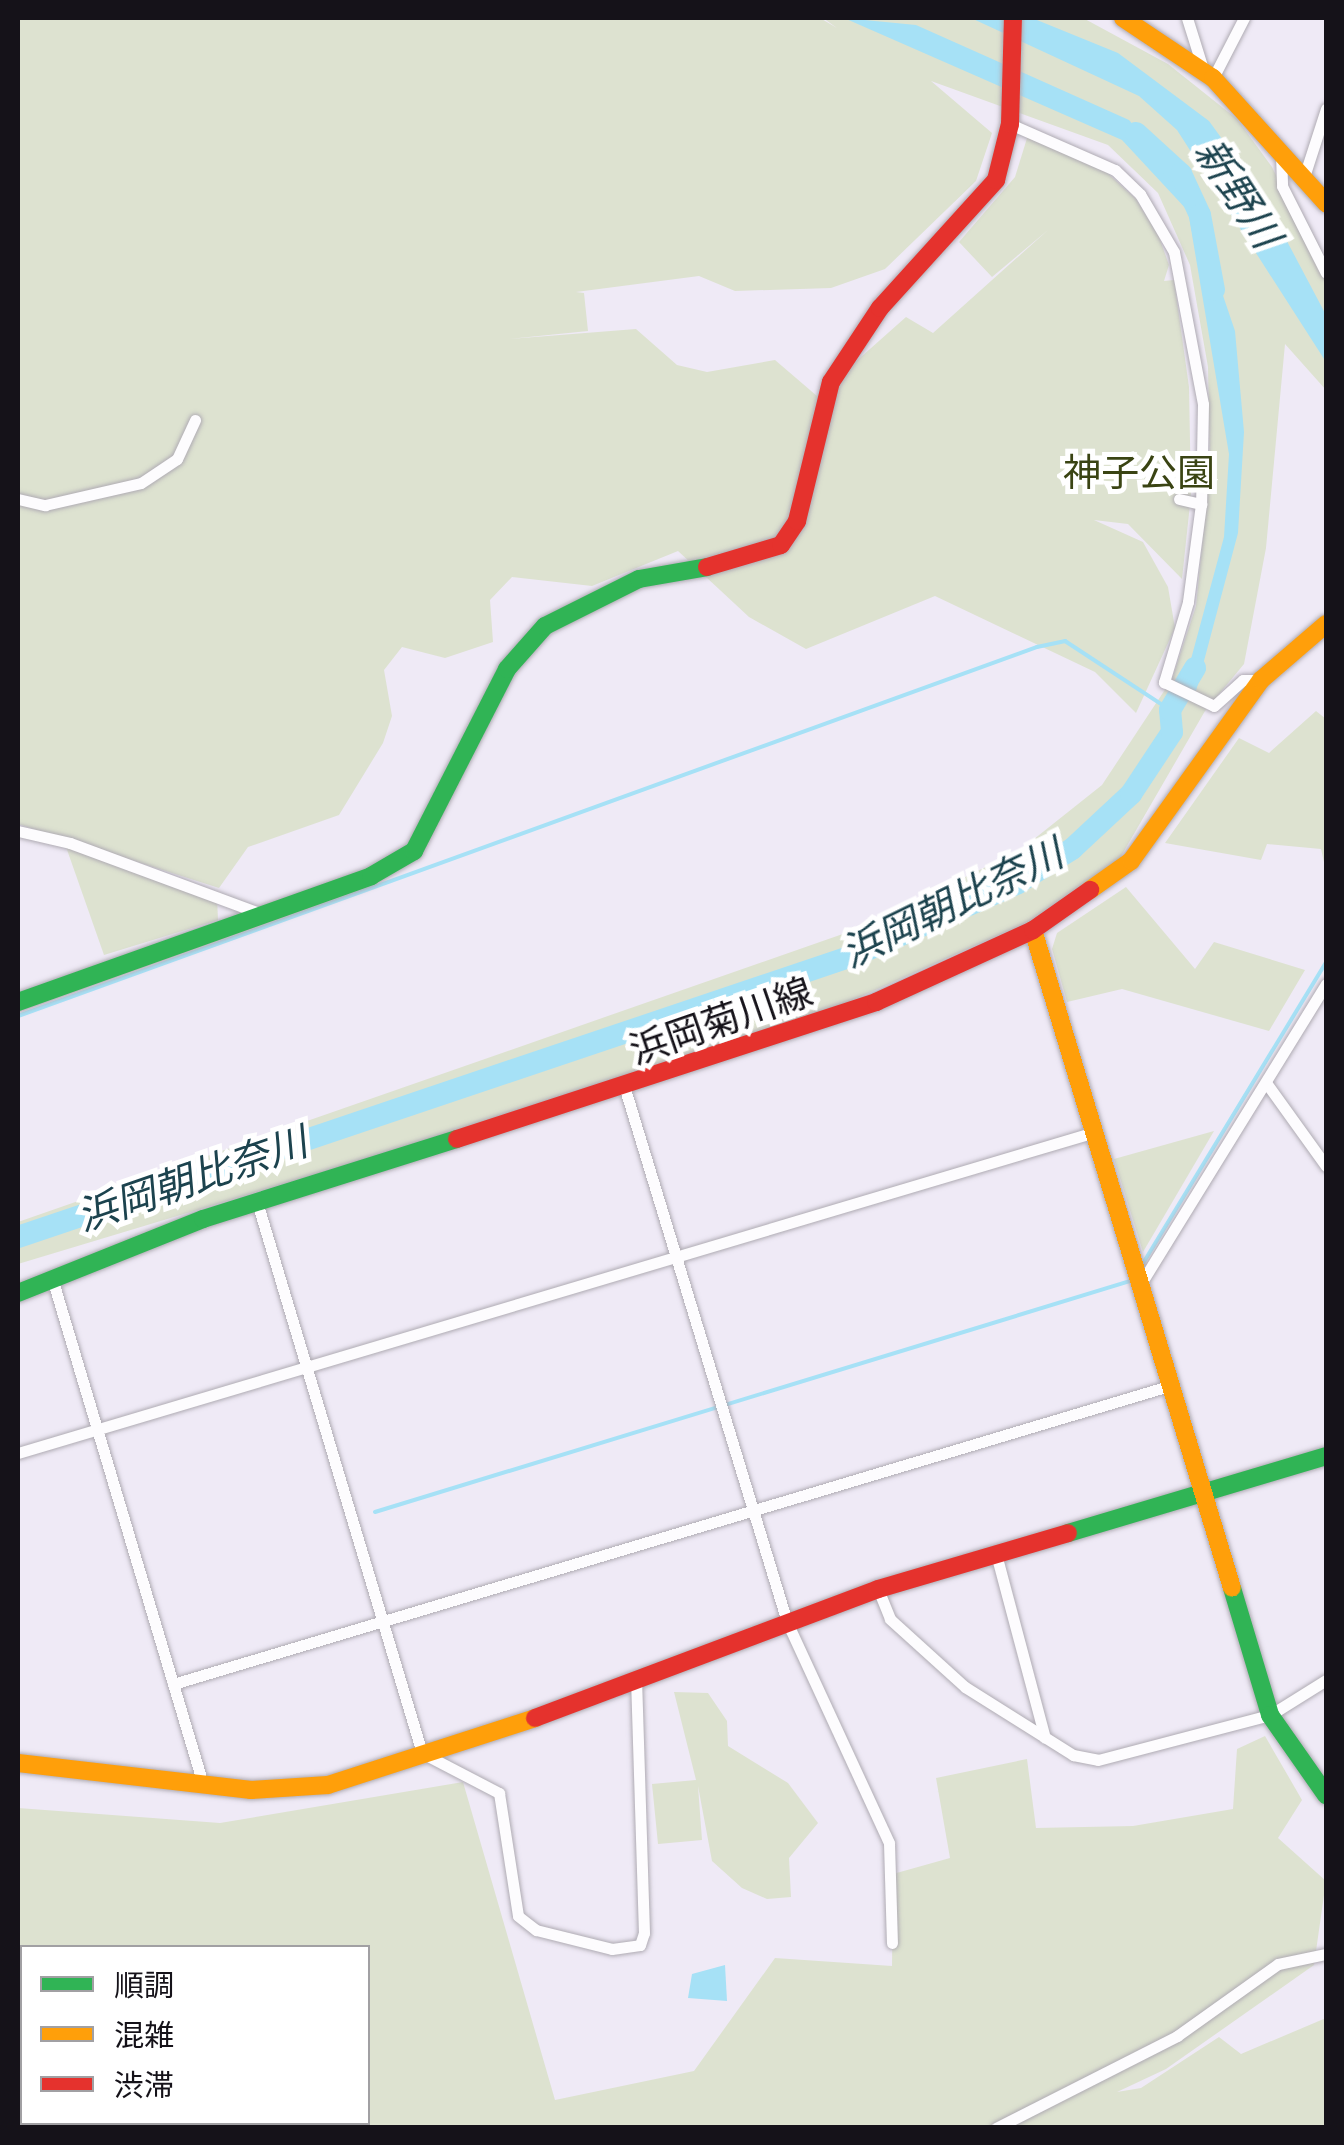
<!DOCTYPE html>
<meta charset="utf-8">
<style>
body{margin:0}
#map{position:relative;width:1344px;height:2145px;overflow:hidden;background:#efeaf6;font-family:Jost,"Noto Sans JP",sans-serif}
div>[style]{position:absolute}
.green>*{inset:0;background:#dde2d0}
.water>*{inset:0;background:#a6e1f6}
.stream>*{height:4px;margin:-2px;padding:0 2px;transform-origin:2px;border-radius:2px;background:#a6e1f6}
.river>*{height:22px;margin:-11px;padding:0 11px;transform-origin:11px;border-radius:11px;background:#a6e1f6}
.roads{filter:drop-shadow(0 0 2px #afabb3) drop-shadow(0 0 2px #afabb3)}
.street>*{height:11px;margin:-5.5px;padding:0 5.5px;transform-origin:5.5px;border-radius:5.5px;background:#fdfcfe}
.fast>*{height:18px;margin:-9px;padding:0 9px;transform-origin:9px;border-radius:9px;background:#30b455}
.slow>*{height:18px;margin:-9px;padding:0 9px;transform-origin:9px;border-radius:9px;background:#ff9f0a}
.jam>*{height:18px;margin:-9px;padding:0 9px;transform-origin:9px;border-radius:9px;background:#e5322d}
span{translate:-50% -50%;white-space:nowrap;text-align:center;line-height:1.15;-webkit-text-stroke:10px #fff;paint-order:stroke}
.park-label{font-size:38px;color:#3a4413}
.street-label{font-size:38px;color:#151219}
.water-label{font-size:40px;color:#1c434e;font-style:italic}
.frame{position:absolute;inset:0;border:20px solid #151219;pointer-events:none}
.legend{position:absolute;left:20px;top:1945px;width:350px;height:180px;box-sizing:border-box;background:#fff;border:2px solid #a1a0a3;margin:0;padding:12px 18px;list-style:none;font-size:30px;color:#151219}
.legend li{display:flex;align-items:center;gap:20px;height:50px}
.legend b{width:50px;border:2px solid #a1a0a3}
</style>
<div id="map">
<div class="green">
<div style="clip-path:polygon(18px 18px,820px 18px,837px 28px,823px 18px,1083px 18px,1168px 64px,1237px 119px,1272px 167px,1326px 277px,1326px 390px,1285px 344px,1266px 548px,1244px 664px,1205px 711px,1120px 858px,1028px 922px,837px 1007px,644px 1075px,18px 1264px,18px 1222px,857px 929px,1019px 851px,1102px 785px,1172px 679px,1196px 606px,1210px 468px,1208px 367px,1190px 265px,1158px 193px,1108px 145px,931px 81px,992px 133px,976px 181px,885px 269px,831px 288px,735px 291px,699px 276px,576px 292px,584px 293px,588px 331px,509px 339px,636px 329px,677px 365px,707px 372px,775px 360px,817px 396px,906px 317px,933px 333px,1048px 230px,992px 277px,959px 242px,1015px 177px,1028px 135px,1092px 159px,1136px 199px,1159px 237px,1169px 265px,1164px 281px,1174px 280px,1189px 387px,1191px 495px,1182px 579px,1128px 524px,1094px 520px,1143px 542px,1168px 587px,1175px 628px,1136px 713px,1095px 672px,935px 596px,806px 649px,749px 617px,678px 551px,592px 586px,512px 577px,490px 600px,493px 642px,445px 658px,402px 647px,384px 670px,392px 716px,383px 743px,339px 815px,248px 847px,219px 888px,18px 824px)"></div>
<div style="clip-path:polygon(1316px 711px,1326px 719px,1326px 871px,1321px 849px,1267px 844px,1261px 860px,1165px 843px,1239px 738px,1269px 753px)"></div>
<div style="clip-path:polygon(65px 844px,217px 897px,218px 920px,104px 955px)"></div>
<div style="clip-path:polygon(1126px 887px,1195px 969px,1214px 942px,1305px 970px,1269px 1031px,1122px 989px,1067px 1002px,1052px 949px,1057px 933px)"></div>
<div style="clip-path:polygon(1214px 1131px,1143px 1252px,1114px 1159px)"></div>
<div style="clip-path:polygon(674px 1692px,708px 1693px,727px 1721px,728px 1746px,788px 1783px,818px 1823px,789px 1858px,791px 1897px,767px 1899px,742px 1888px,712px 1861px,698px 1786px,702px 1840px,658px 1844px,652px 1784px,696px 1780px)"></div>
<div style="clip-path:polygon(evenodd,1265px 1736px,1302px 1800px,1278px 1838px,1326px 1881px,1314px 1965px,1166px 2069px,1117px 2092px,1141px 2088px,1219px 2037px,1241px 2054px,1326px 2018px,1326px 2127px,18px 2127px,18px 1808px,220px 1823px,463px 1782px,555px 2100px,694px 2071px,775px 1958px,892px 1966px,893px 1874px,950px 1858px,936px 1778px,1027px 1759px,1036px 1828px,1133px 1826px,1233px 1809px,1237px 1749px,1265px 1736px,22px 1948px,368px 1948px,368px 2122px,22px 2122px,22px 1948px)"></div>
</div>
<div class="water">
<div style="clip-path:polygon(844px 18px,916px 25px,1129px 120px,1186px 186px,1235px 331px,1244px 432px,1238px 533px,1196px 691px,1184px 685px,1224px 537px,1229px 454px,1188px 211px,1122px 140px)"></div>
<div style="clip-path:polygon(971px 18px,1032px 18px,1118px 53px,1209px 121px,1262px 194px,1326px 315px,1326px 362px,1177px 130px,1139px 96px)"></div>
<div style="clip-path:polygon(725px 1965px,727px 2001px,688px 1998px,692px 1974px)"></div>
</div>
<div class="stream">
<div style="left:18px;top:1016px;width:1084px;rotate:-19.91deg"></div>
<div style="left:1037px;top:647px;width:29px;rotate:-12deg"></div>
<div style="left:1065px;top:641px;width:126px;rotate:33.3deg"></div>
<div style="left:1142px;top:1265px;width:354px;rotate:-58.7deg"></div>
<div style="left:375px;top:1512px;width:790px;rotate:-17.01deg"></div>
</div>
<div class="river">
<div style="left:1136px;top:133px;width:61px;rotate:42.3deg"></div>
<div style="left:1181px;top:174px;width:45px;rotate:65.1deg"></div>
<div style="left:1200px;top:215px;width:76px;rotate:79.4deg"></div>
<div style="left:18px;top:1237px;width:886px;rotate:-18.62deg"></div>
<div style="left:858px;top:954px;width:175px;rotate:-23.9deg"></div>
<div style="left:1018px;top:883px;width:64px;rotate:-32.2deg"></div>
<div style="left:1072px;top:849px;width:81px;rotate:-43deg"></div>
<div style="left:1131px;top:794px;width:74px;rotate:-56.5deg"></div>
<div style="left:1172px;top:732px;width:22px;rotate:-95deg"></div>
<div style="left:1170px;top:710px;width:49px;rotate:-59.2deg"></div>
</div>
<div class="roads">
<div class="street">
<div style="left:1187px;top:18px;width:53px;rotate:72.6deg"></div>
<div style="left:1213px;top:78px;width:68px;rotate:-62.7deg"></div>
<div style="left:1010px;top:124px;width:115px;rotate:23.7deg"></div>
<div style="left:1115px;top:170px;width:35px;rotate:44deg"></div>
<div style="left:1140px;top:194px;width:67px;rotate:59.6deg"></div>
<div style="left:1174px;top:252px;width:155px;rotate:79.2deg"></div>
<div style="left:1203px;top:404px;width:100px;rotate:91.1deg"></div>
<div style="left:1201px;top:504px;width:99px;rotate:97.6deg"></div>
<div style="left:1188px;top:602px;width:84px;rotate:106.7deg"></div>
<div style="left:1164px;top:682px;width:55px;rotate:25.6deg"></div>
<div style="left:1214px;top:706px;width:39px;rotate:-42deg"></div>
<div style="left:1243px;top:680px;width:18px"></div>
<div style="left:1281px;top:154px;width:32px;rotate:88deg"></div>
<div style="left:1282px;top:186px;width:97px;rotate:63.2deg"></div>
<div style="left:1303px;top:180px;width:75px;rotate:-72.1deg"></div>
<div style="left:18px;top:499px;width:28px;rotate:13deg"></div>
<div style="left:45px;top:505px;width:98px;rotate:-12.9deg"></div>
<div style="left:141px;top:483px;width:43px;rotate:-33.7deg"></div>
<div style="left:177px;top:459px;width:43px;rotate:-65.2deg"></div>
<div style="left:1179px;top:499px;width:23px;rotate:13deg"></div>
<div style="left:18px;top:831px;width:53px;rotate:13deg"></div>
<div style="left:70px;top:843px;width:205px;rotate:20.3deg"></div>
<div style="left:1267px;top:1084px;width:101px;rotate:54.3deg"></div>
<div style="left:625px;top:1089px;width:557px;rotate:73.09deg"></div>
<div style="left:787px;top:1622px;width:243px;rotate:65.2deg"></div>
<div style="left:889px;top:1843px;width:100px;rotate:88.3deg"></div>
<div style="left:257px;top:1202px;width:575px;rotate:73.33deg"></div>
<div style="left:422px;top:1753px;width:87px;rotate:27.5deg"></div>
<div style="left:499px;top:1793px;width:124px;rotate:81.2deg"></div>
<div style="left:518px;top:1916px;width:23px;rotate:38deg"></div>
<div style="left:536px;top:1930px;width:78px;rotate:14deg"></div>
<div style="left:612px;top:1949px;width:28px;rotate:-8deg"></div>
<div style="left:640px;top:1945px;width:13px;rotate:-72deg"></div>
<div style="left:644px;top:1933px;width:248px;rotate:-91.8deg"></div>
<div style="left:52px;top:1278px;width:525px;rotate:73.39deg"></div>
<div style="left:1140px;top:1285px;width:354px;rotate:-58.3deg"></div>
<div style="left:18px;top:1453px;width:1124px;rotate:-16.6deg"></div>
<div style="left:996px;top:1554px;width:190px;rotate:75.1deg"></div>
<div style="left:878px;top:1589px;width:32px;rotate:68deg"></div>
<div style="left:890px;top:1619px;width:101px;rotate:42.2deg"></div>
<div style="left:965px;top:1687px;width:128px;rotate:32.2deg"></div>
<div style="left:1073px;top:1755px;width:25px;rotate:11deg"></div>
<div style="left:1098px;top:1760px;width:178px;rotate:-14.7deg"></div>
<div style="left:1270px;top:1715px;width:66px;rotate:-32deg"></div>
<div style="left:173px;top:1684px;width:1040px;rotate:-16.66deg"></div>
<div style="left:996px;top:2128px;width:203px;rotate:-26.9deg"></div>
<div style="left:1177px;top:2036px;width:124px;rotate:-35.5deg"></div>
<div style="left:1278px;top:1964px;width:49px;rotate:-11.8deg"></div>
</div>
<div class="fast">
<div style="left:18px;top:1002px;width:375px;rotate:-19.6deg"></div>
<div style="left:371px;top:876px;width:50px;rotate:-30.2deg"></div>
<div style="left:414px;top:851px;width:204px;rotate:-62.9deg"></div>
<div style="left:507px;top:669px;width:57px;rotate:-48.5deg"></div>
<div style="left:545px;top:626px;width:105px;rotate:-26.6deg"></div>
<div style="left:639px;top:579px;width:69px;rotate:-10deg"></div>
<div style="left:18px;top:1293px;width:199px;rotate:-21.8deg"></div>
<div style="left:203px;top:1219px;width:266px;rotate:-17.5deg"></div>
<div style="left:1068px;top:1533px;width:269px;rotate:-16.6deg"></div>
<div style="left:1232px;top:1588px;width:133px;rotate:73.3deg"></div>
<div style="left:1270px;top:1715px;width:98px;rotate:55deg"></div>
</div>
<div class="slow">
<div style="left:1123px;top:18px;width:108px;rotate:33.7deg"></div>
<div style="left:1213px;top:78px;width:169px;rotate:47.9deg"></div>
<div style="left:1090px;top:890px;width:50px;rotate:-35.3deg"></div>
<div style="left:1131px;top:861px;width:223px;rotate:-54.3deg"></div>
<div style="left:1261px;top:680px;width:86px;rotate:-40.7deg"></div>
<div style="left:1033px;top:930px;width:687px;rotate:73.17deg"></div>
<div style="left:18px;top:1763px;width:235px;rotate:6.6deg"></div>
<div style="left:251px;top:1790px;width:77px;rotate:-3.7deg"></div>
<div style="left:328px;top:1785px;width:218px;rotate:-17.9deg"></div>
</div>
<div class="jam">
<div style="left:707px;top:567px;width:77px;rotate:-16.6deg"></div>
<div style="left:781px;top:545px;width:29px;rotate:-56deg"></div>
<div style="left:797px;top:521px;width:143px;rotate:-76.3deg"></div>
<div style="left:831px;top:382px;width:89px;rotate:-56.5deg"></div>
<div style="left:880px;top:308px;width:173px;rotate:-47.8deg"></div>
<div style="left:996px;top:180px;width:58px;rotate:-76deg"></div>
<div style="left:1010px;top:124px;width:106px;rotate:-88.4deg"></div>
<div style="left:457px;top:1139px;width:441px;rotate:-18.1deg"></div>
<div style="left:876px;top:1002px;width:173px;rotate:-24.6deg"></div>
<div style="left:1033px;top:930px;width:70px;rotate:-35.1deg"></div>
<div style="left:535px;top:1718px;width:366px;rotate:-20.6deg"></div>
<div style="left:878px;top:1589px;width:198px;rotate:-16.4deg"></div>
</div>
</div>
<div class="park-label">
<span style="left:1139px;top:473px">神子公園</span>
</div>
<div class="street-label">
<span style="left:721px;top:1021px;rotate:-19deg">浜岡菊川線</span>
</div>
<div class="water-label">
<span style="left:1238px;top:193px;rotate:57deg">新野川</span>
<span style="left:952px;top:903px;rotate:-26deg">浜岡朝比奈川</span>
<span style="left:192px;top:1179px;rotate:-19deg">浜岡朝比奈川</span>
</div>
<div class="frame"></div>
<ul class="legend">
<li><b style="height:12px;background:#30b455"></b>順調</li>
<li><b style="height:12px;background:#ff9f0a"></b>混雑</li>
<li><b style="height:12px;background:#e5322d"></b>渋滞</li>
</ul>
</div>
